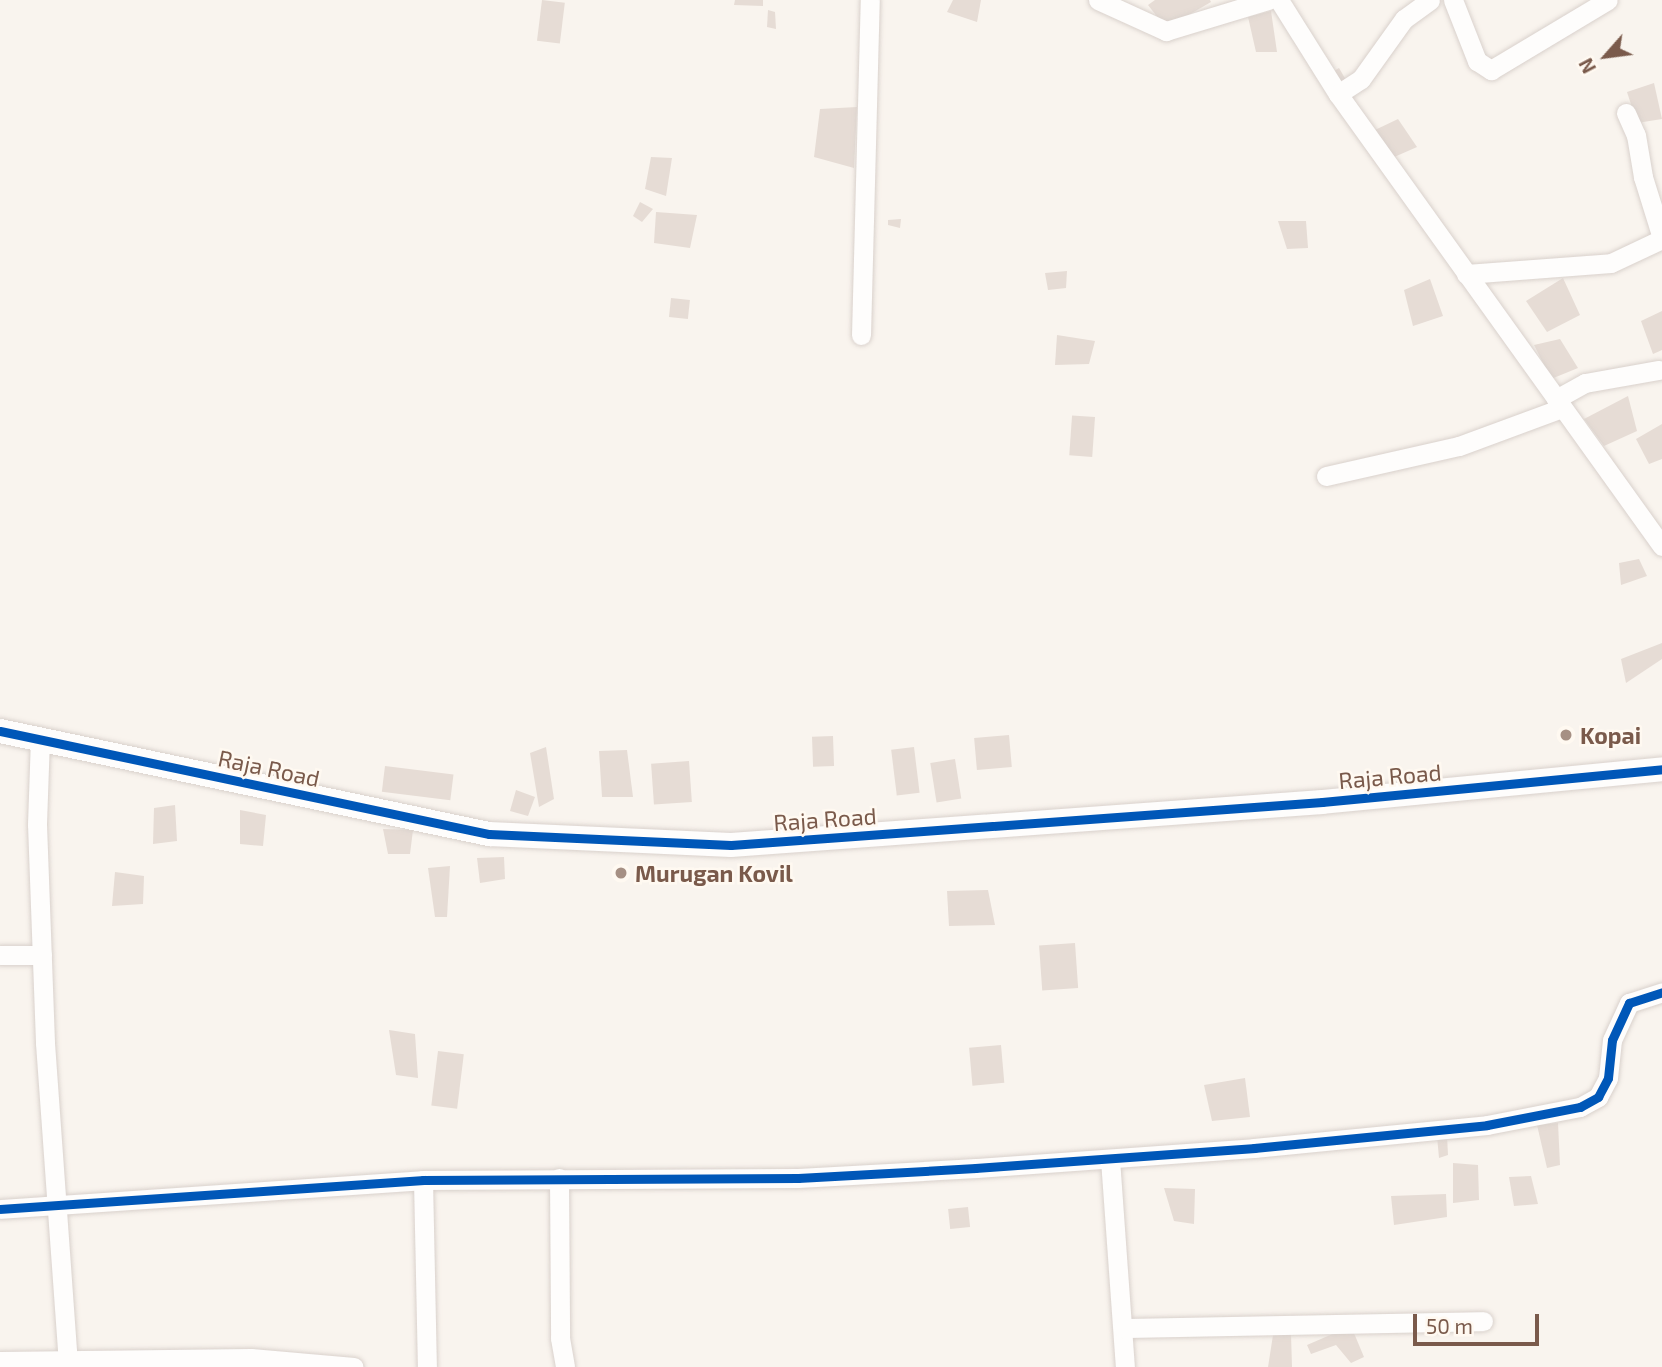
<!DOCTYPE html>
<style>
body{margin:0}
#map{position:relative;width:1662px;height:1367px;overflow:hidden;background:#f9f4ee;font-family:"Exo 2",sans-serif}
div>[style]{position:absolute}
.building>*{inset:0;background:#e6dcd5;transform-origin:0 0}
.roads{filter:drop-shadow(0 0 2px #d9d1cc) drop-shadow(0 0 2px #d9d1cc)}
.minor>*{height:19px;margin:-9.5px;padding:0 9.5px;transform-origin:9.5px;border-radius:9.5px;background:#fefdfc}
.tertiary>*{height:24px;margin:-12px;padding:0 12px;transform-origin:12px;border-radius:12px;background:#fefdfc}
.cycleway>*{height:9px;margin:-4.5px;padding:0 4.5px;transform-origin:4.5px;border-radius:4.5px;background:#0057b8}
.dots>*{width:19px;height:19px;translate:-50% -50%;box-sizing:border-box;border:4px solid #fff9f1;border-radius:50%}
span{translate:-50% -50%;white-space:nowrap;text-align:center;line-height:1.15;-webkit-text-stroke:5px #fff9f1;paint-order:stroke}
.poi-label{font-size:23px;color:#7a5a4b;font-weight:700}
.left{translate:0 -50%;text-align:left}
.street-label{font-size:23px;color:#7a5a4b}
.north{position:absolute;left:1571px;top:21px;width:70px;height:70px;-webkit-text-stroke:5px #fff9f1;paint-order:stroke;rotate:242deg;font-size:19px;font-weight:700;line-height:28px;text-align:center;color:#7a5a4b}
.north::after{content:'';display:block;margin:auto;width:24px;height:32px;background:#7a5a4b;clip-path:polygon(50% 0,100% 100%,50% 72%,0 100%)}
.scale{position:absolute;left:1413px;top:1314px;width:126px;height:32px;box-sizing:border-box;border:4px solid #7a5a4b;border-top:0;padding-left:9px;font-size:21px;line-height:24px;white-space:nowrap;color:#7a5a4b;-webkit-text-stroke:5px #fff9f1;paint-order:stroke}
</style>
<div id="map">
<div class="building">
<div style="left:542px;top:0;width:23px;height:41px;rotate:7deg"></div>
<div style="clip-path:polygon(735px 0,763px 0,763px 6px,734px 5px)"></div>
<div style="clip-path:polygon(953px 0,981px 0,977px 22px,947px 12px)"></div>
<div style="clip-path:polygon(1155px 0,1210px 0,1211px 2px,1166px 28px,1148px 5px)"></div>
<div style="clip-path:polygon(768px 10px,775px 12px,776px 29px,767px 27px)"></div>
<div style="clip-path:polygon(1271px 11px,1277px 52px,1256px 52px,1248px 17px)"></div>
<div style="clip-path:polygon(1339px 68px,1346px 80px,1340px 85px,1331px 73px)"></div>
<div style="clip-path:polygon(1654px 83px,1662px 119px,1637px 123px,1627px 92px)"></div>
<div style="clip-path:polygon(857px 107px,854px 168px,814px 157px,820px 109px)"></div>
<div style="clip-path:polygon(1398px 119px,1417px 147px,1392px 158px,1375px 130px)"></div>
<div style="clip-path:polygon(651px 157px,672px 158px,666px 196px,645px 189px)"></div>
<div style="clip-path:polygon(640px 202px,653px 209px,642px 222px,633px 216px)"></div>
<div style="clip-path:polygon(656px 212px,697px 215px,690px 248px,654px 243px)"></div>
<div style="clip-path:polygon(901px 219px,900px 228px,888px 225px,888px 220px)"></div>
<div style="clip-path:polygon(1278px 221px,1306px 221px,1308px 248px,1287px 249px)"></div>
<div style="clip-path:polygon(1067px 271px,1066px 288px,1048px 290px,1045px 273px)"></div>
<div style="clip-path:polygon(1563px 278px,1580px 315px,1547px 332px,1526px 301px)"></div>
<div style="clip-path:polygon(1430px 279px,1443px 316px,1413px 326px,1404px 290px)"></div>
<div style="left:671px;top:298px;width:19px;height:19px;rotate:6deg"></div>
<div style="clip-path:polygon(1662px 311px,1662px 350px,1653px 354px,1641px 321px)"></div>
<div style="clip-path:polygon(1057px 335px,1095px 341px,1089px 364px,1055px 365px)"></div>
<div style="clip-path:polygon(1560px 339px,1578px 368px,1551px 379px,1534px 345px)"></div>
<div style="clip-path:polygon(1628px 396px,1637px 431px,1604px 446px,1584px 419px)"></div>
<div style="left:1095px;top:417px;width:40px;height:23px;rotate:94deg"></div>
<div style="clip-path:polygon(1662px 424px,1662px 459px,1649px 464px,1636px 439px)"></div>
<div style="clip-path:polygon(1639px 559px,1647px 576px,1621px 585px,1619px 563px)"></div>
<div style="clip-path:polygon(1662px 643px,1662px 659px,1626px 683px,1621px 659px)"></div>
<div style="left:1009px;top:735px;width:32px;height:35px;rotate:85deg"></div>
<div style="left:833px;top:736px;width:30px;height:21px;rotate:88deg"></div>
<div style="clip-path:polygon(546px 747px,554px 799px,539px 807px,530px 753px)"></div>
<div style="left:914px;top:747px;width:46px;height:23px;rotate:83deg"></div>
<div style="clip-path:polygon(627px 750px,633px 797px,602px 797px,599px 751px)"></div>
<div style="left:955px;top:759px;width:40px;height:25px;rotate:81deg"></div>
<div style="left:689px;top:761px;width:41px;height:38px;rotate:86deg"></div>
<div style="left:385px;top:766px;width:69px;height:26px;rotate:7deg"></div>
<div style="clip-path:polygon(516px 790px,535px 797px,528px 816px,510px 811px)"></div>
<div style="clip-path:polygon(175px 805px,177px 841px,153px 844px,154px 808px)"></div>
<div style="clip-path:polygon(240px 810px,266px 815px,263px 846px,240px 844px)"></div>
<div style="clip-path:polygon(383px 829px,413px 830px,410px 854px,388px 854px)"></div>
<div style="clip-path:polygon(504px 857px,505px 879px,480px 883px,477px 858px)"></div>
<div style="clip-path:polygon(450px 866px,447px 917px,435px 917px,428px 868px)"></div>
<div style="clip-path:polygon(115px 872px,144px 876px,143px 904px,112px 906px)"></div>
<div style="clip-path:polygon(988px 890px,995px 925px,949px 926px,947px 891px)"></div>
<div style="left:1075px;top:943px;width:45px;height:36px;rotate:86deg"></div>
<div style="clip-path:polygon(389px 1030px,415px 1034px,418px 1078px,396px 1075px)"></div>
<div style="left:1001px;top:1045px;width:38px;height:32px;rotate:85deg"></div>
<div style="left:438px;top:1051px;width:26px;height:55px;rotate:7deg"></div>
<div style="clip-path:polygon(1245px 1078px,1250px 1117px,1212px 1121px,1204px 1085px)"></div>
<div style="clip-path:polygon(1558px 1123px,1560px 1165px,1547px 1168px,1537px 1125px)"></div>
<div style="clip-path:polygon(1437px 1136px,1447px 1136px,1448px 1155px,1439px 1158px)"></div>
<div style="clip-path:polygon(1453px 1163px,1478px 1165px,1479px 1200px,1453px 1203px)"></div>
<div style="clip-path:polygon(1531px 1176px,1538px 1204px,1514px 1206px,1509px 1177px)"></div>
<div style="clip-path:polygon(1164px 1188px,1195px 1189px,1194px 1224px,1174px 1221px)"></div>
<div style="clip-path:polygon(1446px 1194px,1447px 1217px,1394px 1225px,1391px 1196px)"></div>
<div style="left:968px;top:1207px;width:20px;height:20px;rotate:84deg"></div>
<div style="clip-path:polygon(1351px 1326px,1364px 1357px,1351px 1363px,1336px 1345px,1311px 1354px,1307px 1345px)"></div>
<div style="clip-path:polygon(1291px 1334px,1292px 1367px,1268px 1367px,1273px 1335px)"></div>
</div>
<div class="roads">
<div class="minor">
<div style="left:1098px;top:0;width:75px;rotate:24.5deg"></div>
<div style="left:1166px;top:31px;width:107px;rotate:-16.9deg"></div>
<div style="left:1279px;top:0;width:111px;rotate:57.9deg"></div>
<div style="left:1338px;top:94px;width:556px;rotate:54.37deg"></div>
<div style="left:1453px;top:0;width:66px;rotate:68.5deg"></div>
<div style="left:1477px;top:61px;width:17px;rotate:33deg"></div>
<div style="left:1491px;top:70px;width:136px;rotate:-30.9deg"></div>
<div style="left:1338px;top:94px;width:27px;rotate:-33deg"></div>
<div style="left:1361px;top:79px;width:74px;rotate:-54.4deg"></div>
<div style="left:1404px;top:19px;width:32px;rotate:-36deg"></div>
<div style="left:1626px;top:113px;width:24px;rotate:66deg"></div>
<div style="left:1636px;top:135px;width:43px;rotate:80.5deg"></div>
<div style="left:1643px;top:177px;width:64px;rotate:72.7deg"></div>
<div style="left:1466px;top:274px;width:145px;rotate:-4.3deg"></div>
<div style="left:1611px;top:263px;width:56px;rotate:-25.2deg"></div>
<div style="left:861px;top:335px;width:335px;rotate:-88.5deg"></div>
<div style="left:1556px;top:399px;width:33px;rotate:-29deg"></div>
<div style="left:1585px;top:383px;width:75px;rotate:-10deg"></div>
<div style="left:1326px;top:476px;width:136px;rotate:-12.7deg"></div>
<div style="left:1459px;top:446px;width:110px;rotate:-20.3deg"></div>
<div style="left:40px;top:738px;width:86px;rotate:92deg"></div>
<div style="left:37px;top:824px;width:219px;rotate:87.9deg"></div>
<div style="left:45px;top:1043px;width:325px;rotate:85.9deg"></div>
<div style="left:0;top:955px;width:42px"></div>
<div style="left:1110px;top:1159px;width:209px;rotate:85.9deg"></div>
<div style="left:559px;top:1178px;width:160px;rotate:89.6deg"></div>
<div style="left:560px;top:1338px;width:29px;rotate:80deg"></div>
<div style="left:423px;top:1180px;width:187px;rotate:88.8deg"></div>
<div style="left:0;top:1209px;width:424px;rotate:-3.9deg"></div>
<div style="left:423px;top:1180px;width:375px;rotate:-0.3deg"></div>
<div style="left:798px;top:1178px;width:178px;rotate:-3.2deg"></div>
<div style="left:976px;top:1168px;width:279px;rotate:-4.1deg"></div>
<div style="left:1254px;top:1148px;width:234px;rotate:-5.6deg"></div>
<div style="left:1487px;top:1125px;width:95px;rotate:-11deg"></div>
<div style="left:1580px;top:1107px;width:21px;rotate:-29deg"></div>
<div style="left:1598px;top:1097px;width:21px;rotate:-62deg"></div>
<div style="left:1608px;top:1078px;width:38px;rotate:-84deg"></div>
<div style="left:1612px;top:1040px;width:41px;rotate:-65.3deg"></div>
<div style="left:1629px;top:1003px;width:35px;rotate:-18deg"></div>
<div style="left:1123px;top:1328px;width:360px;rotate:-1.1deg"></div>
<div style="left:0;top:1361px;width:251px;rotate:-0.7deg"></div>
<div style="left:251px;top:1358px;width:103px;rotate:5deg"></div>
</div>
<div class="tertiary">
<div style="left:0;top:731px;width:500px;rotate:11.9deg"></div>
<div style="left:489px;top:834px;width:242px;rotate:2.6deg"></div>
<div style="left:731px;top:845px;width:593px;rotate:-4.16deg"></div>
<div style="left:1322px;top:802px;width:342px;rotate:-5.5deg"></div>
</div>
</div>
<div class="cycleway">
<div style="left:0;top:731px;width:500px;rotate:11.9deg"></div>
<div style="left:489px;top:834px;width:242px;rotate:2.6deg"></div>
<div style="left:731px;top:845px;width:593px;rotate:-4.16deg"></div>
<div style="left:1322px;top:802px;width:342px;rotate:-5.5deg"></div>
<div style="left:0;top:1209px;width:424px;rotate:-3.9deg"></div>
<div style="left:423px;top:1180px;width:375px;rotate:-0.3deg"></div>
<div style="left:798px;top:1178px;width:178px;rotate:-3.2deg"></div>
<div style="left:976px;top:1168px;width:279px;rotate:-4.1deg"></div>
<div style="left:1254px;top:1148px;width:234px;rotate:-5.6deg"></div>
<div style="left:1487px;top:1125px;width:95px;rotate:-11deg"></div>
<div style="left:1580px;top:1107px;width:21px;rotate:-29deg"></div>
<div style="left:1598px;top:1097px;width:21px;rotate:-62deg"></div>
<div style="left:1608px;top:1078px;width:38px;rotate:-84deg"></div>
<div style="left:1612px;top:1040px;width:41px;rotate:-65.3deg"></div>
<div style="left:1629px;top:1003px;width:35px;rotate:-18deg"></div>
</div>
<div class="dots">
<div style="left:1566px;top:735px;background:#a69084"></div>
<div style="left:621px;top:873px;background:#a69084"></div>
</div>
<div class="poi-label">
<span class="left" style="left:1580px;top:735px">Kopai</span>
<span class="left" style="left:635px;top:873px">Murugan Kovil</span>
</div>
<div class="street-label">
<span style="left:269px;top:768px;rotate:12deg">Raja Road</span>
<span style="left:1390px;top:776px;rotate:-5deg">Raja Road</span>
<span style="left:825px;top:819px;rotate:-4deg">Raja Road</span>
</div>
<div class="north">N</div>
<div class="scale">50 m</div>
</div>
